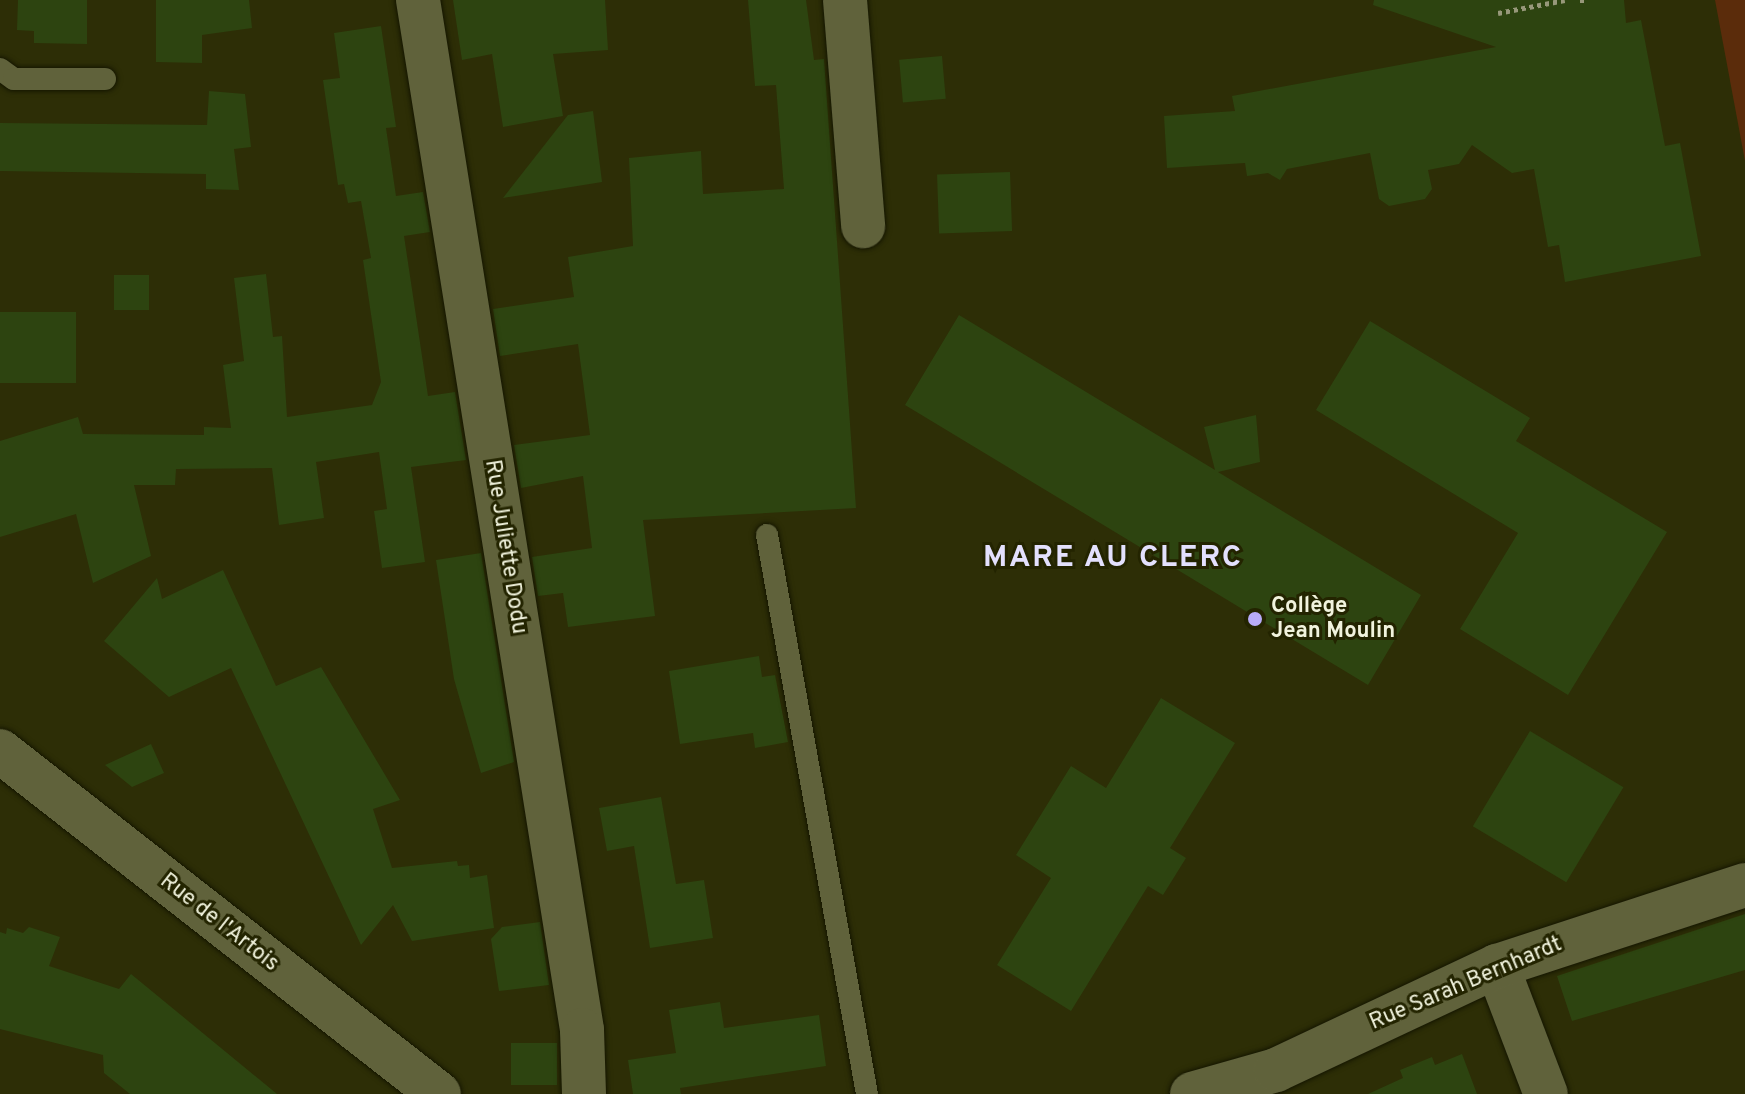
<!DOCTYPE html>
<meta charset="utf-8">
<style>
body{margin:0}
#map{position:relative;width:1745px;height:1094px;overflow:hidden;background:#2d2e06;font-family:Overpass,sans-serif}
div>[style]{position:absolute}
.green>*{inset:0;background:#5b2c0b}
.building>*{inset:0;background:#2d4410;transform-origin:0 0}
.path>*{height:5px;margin-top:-2.5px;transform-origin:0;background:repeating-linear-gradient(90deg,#97987a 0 4px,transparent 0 8px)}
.roads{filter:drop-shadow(0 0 2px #151600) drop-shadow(0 0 2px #151600)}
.lane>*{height:22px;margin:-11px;padding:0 11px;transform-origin:11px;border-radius:11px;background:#60623b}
.street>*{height:44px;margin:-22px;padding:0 22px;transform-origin:22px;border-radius:22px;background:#60623b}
.dots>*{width:22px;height:22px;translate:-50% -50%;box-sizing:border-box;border:4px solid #232400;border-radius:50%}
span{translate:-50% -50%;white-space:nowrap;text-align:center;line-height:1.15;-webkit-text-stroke:6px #232400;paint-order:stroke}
.street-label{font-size:22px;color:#f1f3dd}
.poi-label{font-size:22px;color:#f1f3dd;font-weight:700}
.left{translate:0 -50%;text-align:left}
.district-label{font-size:30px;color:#e3e0fd;font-weight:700;letter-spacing:2px}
</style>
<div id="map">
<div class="green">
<div style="clip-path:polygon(1715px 0,1745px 0,1745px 161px)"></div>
</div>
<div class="building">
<div style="clip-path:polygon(18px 0,87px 0,87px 44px,34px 43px,34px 31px,17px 30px)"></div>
<div style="clip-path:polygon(156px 0,249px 0,252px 28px,202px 35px,202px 63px,156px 62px)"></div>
<div style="clip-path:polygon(453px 0,605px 0,608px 50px,553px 54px,563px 116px,503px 127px,492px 54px,462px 60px)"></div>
<div style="clip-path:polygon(748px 0,806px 0,814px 60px,824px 59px,856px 508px,643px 520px,655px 616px,568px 627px,563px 593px,538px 596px,532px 557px,592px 548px,583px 476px,521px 488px,514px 445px,590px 435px,578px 344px,500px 356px,493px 309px,574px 297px,568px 257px,633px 246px,629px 158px,701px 151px,703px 194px,784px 189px,776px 85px,755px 86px)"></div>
<div style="clip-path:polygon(1374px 0,1624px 0,1626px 23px,1641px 20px,1665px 146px,1680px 143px,1701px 256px,1565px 282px,1559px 245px,1548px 247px,1534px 169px,1512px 173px,1472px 145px,1459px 164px,1428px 170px,1432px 189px,1425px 199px,1389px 206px,1379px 199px,1370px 153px,1287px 169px,1280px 180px,1268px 173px,1247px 176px,1245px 163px,1167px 168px,1164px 116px,1235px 111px,1232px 96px,1496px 47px,1373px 5px)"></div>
<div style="clip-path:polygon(381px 26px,396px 127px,386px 128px,396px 196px,423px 192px,430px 232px,404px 236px,428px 396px,455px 392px,466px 460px,411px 467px,425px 562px,382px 568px,374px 511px,387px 509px,379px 452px,316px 462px,324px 518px,279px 525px,272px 468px,176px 469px,175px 485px,134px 485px,151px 556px,93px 583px,76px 514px,0 537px,0 441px,78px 417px,83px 434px,204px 435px,204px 427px,231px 428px,223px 365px,244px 361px,234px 278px,266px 274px,273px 337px,282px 336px,287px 417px,372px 405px,381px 382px,363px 260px,371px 258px,361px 201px,348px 203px,344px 184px,338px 185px,323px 80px,340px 78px,334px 33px)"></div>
<div style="left:942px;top:56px;width:43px;height:43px;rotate:85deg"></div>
<div style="clip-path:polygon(209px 91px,245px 94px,251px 147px,234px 149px,239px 190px,206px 189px,206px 174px,0 171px,0 123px,207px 125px)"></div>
<div style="clip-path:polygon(593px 111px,602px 182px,503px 198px,568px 115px)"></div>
<div style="left:1010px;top:172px;width:59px;height:73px;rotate:88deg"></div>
<div style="left:114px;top:275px;width:35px;height:35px"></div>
<div style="left:0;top:312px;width:76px;height:71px"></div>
<div style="clip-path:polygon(959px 315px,1215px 470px,1204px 427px,1256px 415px,1260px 462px,1218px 472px,1421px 595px,1368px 685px,905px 405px)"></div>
<div style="clip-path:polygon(1370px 321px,1530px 418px,1516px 441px,1667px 532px,1568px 695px,1460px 629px,1518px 533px,1316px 410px)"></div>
<div style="clip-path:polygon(481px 553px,514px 762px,481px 773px,454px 679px,436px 560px)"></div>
<div style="clip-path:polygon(223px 570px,276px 686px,321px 667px,400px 800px,373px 809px,392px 868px,457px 861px,458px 866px,469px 865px,470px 878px,487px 875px,494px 928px,412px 941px,393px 905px,361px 945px,231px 668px,169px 697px,104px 641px,157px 578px,162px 599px)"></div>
<div style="clip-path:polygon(759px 656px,762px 677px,775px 675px,788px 742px,755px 748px,753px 733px,680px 744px,669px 671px)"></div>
<div style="clip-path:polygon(1161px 698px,1235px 743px,1170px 848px,1186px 858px,1163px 895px,1148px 886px,1071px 1011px,997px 965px,1051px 878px,1016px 855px,1071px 766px,1106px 788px)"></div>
<div style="left:1530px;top:731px;width:109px;height:111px;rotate:31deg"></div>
<div style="clip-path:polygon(151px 744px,164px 773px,132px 787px,105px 765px)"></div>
<div style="clip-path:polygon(661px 797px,676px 884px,704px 880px,713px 938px,650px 948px,634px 846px,607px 851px,599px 808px)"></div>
<div style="clip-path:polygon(1745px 914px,1745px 970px,1572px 1021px,1557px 976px)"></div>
<div style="clip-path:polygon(540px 922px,549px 985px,499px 991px,491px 939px,502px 927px)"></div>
<div style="clip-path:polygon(29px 927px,60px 937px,49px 966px,119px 989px,131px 974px,277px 1094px,130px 1094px,104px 1073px,103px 1055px,0 1029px,0 932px,6px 934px,7px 928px,23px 933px)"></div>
<div style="clip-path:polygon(720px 1002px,724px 1028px,819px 1015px,826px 1066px,680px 1088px,681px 1094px,633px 1094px,628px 1060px,676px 1053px,669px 1010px)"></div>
<div style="left:511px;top:1043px;width:46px;height:42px"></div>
<div style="clip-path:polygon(1462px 1054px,1477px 1094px,1368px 1094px,1403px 1078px,1400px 1070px,1432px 1057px,1435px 1065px)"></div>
</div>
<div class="path">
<div style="left:1580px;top:0;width:5px"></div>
<div style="left:1498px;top:13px;width:68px;rotate:-11deg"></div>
</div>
<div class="roads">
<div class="lane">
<div style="left:0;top:69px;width:17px;rotate:36deg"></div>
<div style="left:14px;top:79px;width:91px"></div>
<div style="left:767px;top:535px;width:568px;rotate:79.86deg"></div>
</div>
<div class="street">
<div style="left:418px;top:0;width:1043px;rotate:80.95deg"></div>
<div style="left:582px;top:1030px;width:64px;rotate:88.2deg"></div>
<div style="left:845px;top:0;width:227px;rotate:85.4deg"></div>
<div style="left:0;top:751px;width:557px;rotate:38deg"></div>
<div style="left:1497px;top:966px;width:137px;rotate:69.1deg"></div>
<div style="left:1192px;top:1094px;width:87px;rotate:-15.9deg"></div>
<div style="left:1276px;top:1070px;width:244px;rotate:-25.2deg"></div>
<div style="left:1497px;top:966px;width:261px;rotate:-18.1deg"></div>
</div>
</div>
<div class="dots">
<div style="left:1255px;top:619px;background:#b7abf8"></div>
</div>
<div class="street-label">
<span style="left:505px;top:547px;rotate:81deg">Rue Juliette Dodu</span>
<span style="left:219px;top:923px;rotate:38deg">Rue de l'Artois</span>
<span style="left:1466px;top:984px;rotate:-23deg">Rue Sarah Bernhardt</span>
</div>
<div class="poi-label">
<span class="left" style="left:1271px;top:619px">Collège<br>Jean Moulin</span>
</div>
<div class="district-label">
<span style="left:1113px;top:559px">MARE AU CLERC</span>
</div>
</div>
